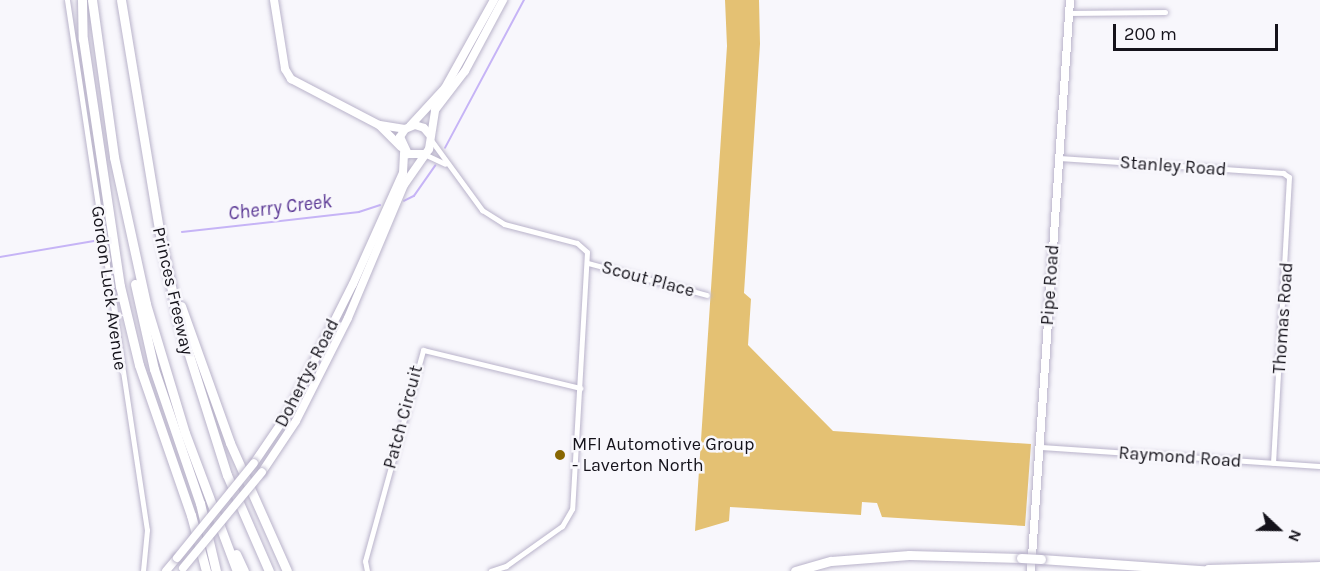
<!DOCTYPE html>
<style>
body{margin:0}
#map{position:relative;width:1320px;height:571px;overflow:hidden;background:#f8f7fc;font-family:Karla,sans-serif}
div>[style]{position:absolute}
.green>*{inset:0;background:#e4c173}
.stream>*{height:1.5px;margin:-0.75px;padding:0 0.75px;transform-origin:0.75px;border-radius:0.75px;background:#c6b4f6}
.roads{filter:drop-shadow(0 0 2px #b9b3ca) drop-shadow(0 0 2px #b9b3ca)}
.street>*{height:5px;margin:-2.5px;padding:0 2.5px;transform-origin:2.5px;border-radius:2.5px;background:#fff}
.secondary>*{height:8px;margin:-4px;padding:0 4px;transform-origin:4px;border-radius:4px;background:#fff}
.primary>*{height:8px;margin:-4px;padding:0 4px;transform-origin:4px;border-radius:4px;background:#fff}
.highway>*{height:9px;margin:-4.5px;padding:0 4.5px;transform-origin:4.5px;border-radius:4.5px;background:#fff}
.bridges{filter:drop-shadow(0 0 2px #b9b3ca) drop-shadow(0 0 2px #b9b3ca)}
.primary-bridge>*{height:8px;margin:-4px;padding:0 4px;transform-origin:4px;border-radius:4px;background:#fff}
.highway-bridge>*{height:9px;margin:-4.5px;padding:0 4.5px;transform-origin:4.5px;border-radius:4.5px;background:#fff}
.dots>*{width:16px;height:16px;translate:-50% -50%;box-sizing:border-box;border:3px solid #f8f7fc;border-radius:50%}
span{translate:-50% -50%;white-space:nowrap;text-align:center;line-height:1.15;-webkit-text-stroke:5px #f8f7fc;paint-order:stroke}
.street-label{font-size:18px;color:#15131b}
.poi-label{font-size:18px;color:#15131b}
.left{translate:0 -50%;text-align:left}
.water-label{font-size:20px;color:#5a3794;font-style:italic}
.north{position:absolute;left:1248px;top:499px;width:60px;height:60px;-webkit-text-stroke:4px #f8f7fc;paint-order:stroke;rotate:112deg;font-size:16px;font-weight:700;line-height:24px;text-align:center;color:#15131b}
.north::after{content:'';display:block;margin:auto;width:21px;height:27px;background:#15131b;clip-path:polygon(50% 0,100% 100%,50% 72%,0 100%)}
.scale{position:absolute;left:1113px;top:24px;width:165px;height:27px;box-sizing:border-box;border:3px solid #15131b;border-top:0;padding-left:8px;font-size:18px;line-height:21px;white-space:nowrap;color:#15131b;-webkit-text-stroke:4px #f8f7fc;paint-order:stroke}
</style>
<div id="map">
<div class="green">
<div style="clip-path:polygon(725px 0,759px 0,760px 44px,744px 293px,751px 299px,748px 345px,833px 431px,1031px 444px,1025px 526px,882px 517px,877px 503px,862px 502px,861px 515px,730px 507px,729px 521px,695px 531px,727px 46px)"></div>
</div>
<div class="stream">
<div style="left:445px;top:148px;width:168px;rotate:-61.9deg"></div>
<div style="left:404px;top:201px;width:11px;rotate:-27deg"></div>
<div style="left:414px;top:196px;width:37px;rotate:-55deg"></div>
<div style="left:182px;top:232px;width:178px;rotate:-6.4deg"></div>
<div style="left:359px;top:212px;width:22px;rotate:-18deg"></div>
<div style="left:0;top:257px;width:95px;rotate:-9.7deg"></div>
</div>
<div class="roads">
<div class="street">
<div style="left:67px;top:0;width:536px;rotate:81.42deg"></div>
<div style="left:147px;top:530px;width:41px;rotate:95.6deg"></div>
<div style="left:1069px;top:13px;width:96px;rotate:-0.6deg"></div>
<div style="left:431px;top:140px;width:87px;rotate:53.9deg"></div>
<div style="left:482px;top:210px;width:26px;rotate:32deg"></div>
<div style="left:504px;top:224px;width:75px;rotate:14.6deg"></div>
<div style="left:577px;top:243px;width:13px;rotate:42deg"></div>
<div style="left:587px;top:252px;width:257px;rotate:93.3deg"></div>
<div style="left:572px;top:509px;width:20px;rotate:120deg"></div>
<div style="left:562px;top:526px;width:69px;rotate:144.5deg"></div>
<div style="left:506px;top:566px;width:16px;rotate:162deg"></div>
<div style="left:424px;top:154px;width:23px;rotate:25deg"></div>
<div style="left:1059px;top:158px;width:225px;rotate:3.8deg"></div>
<div style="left:1283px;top:173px;width:7px;rotate:34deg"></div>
<div style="left:1289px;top:177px;width:286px;rotate:93.2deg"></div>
<div style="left:588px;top:263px;width:123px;rotate:15.1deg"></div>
<div style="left:1040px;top:447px;width:281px;rotate:3.9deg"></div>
<div style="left:367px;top:571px;width:10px;rotate:-101deg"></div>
<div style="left:365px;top:561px;width:219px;rotate:-74.6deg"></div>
<div style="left:423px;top:350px;width:162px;rotate:13.6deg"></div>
</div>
<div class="secondary">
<div style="left:274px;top:0;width:70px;rotate:80.9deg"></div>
<div style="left:285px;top:69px;width:12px;rotate:59deg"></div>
<div style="left:291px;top:79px;width:99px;rotate:27.6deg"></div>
<div style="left:379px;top:125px;width:31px;rotate:45deg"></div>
<div style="left:380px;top:125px;width:25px;rotate:9deg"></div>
<div style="left:1031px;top:571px;width:572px;rotate:-86.09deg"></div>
</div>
<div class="primary">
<div style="left:410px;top:126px;width:52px;rotate:-47.4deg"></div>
<div style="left:445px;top:88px;width:101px;rotate:-60.9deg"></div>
<div style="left:424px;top:154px;width:16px;rotate:180deg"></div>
<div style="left:408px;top:154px;width:19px;rotate:-115deg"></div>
<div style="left:400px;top:137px;width:9px;rotate:-58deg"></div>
<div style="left:405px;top:129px;width:11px;rotate:-22deg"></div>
<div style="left:415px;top:125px;width:9px;rotate:18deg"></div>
<div style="left:424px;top:128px;width:9px;rotate:49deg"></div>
<div style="left:254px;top:463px;width:60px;rotate:-55.8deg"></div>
<div style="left:288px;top:413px;width:144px;rotate:-63.3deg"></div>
<div style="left:353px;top:284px;width:122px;rotate:-65.8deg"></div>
<div style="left:403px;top:173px;width:22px;rotate:-87deg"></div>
<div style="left:262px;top:472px;width:61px;rotate:-56.3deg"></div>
<div style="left:296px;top:421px;width:115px;rotate:-63.2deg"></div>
<div style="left:348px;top:318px;width:144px;rotate:-67.2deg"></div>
<div style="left:404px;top:185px;width:44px;rotate:-55.2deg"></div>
<div style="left:429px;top:149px;width:39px;rotate:-81deg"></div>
<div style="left:435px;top:110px;width:49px;rotate:-52.4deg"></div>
<div style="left:465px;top:71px;width:81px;rotate:-61.8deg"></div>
<div style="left:166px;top:571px;width:17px;rotate:-50deg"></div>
</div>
<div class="highway">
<div style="left:82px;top:0;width:39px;rotate:89deg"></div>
<div style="left:83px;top:39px;width:250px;rotate:81.5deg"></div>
<div style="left:120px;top:286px;width:81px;rotate:76.5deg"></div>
<div style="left:139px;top:365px;width:159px;rotate:70.9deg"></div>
<div style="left:191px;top:515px;width:58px;rotate:75deg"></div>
<div style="left:92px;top:0;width:159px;rotate:82deg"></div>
<div style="left:114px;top:157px;width:150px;rotate:77.7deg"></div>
<div style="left:146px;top:304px;width:135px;rotate:73.2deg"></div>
<div style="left:185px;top:433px;width:147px;rotate:69.4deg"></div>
<div style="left:121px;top:0;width:233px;rotate:80.6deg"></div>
<div style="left:159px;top:230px;width:95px;rotate:77.9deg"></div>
<div style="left:179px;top:323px;width:159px;rotate:72.5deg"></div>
<div style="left:227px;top:475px;width:105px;rotate:66.4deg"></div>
<div style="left:135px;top:284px;width:87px;rotate:77.4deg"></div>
<div style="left:154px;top:369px;width:142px;rotate:71.1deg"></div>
<div style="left:200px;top:503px;width:70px;rotate:76.8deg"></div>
<div style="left:181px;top:306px;width:145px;rotate:70.3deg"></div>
<div style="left:230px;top:443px;width:140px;rotate:66deg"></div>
<div style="left:236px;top:554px;width:19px;rotate:65deg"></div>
<div style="left:1041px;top:559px;width:173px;rotate:4deg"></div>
<div style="left:1208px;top:569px;width:112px;rotate:-1.5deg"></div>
<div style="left:795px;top:571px;width:37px;rotate:-16deg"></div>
<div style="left:831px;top:561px;width:78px;rotate:-4.4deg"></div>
<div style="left:909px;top:555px;width:112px;rotate:1.5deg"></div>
</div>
</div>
<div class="bridges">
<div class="primary-bridge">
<div style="left:177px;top:558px;width:122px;rotate:-51deg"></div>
<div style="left:183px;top:568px;width:124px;rotate:-50.5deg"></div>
</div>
<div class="highway-bridge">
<div style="left:1021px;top:558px;width:20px;rotate:3deg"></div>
</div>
</div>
<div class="dots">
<div style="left:560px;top:455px;background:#886702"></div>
</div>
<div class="street-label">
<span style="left:1173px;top:166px;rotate:4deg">Stanley Road</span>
<span style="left:648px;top:279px;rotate:15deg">Scout Place</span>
<span style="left:1050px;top:285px;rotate:-86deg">Pipe Road</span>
<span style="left:109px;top:288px;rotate:82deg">Gordon Luck Avenue</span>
<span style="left:173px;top:291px;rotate:77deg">Princes Freeway</span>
<span style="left:1283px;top:318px;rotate:-86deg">Thomas Road</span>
<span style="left:307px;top:373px;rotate:-63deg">Dohertys Road</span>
<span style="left:403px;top:417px;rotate:-75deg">Patch Circuit</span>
<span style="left:1180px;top:457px;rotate:4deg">Raymond Road</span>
</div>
<div class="poi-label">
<span class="left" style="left:572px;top:455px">MFI Automotive Group<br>- Laverton North</span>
</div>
<div class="water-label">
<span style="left:280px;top:207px;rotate:-7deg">Cherry Creek</span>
</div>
<div class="north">N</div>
<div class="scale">200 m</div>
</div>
